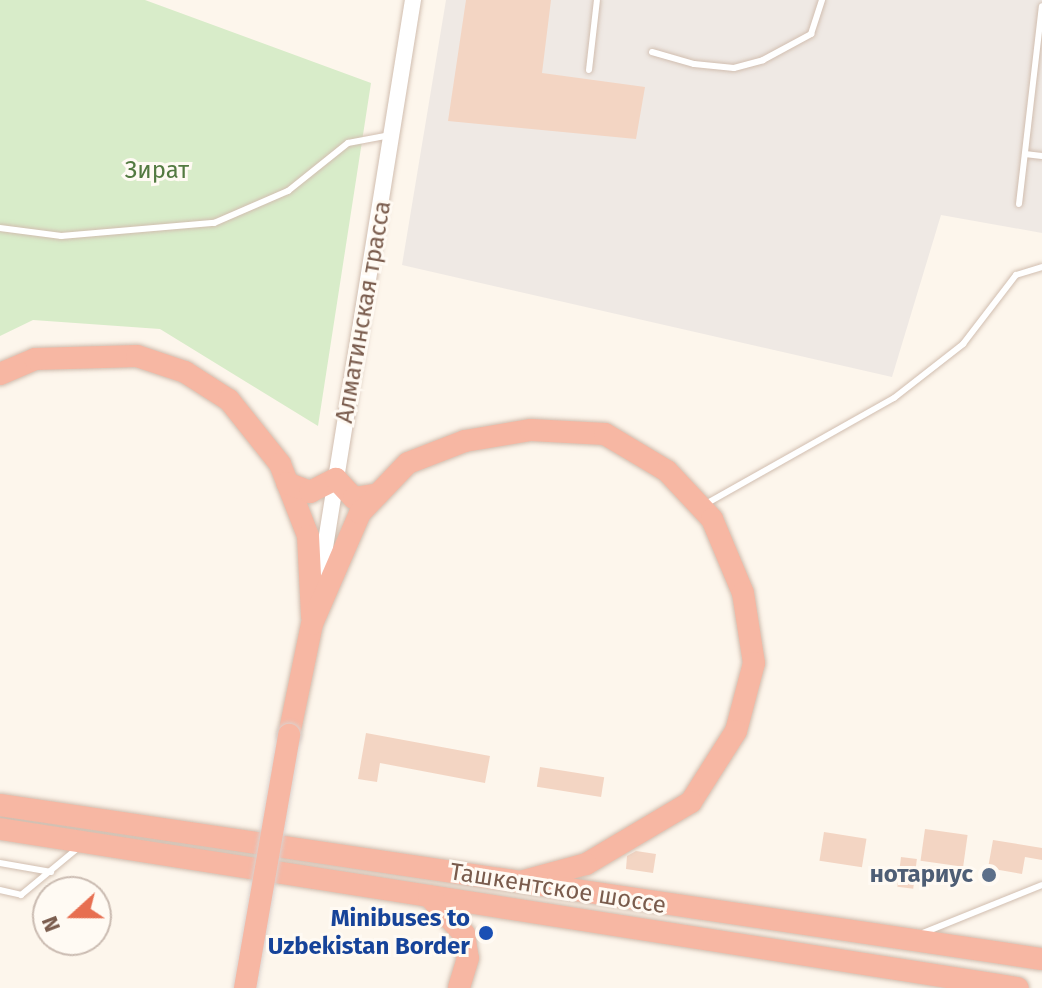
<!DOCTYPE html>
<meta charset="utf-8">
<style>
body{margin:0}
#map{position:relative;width:1042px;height:988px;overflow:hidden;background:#fdf6ec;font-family:"Fira Sans",sans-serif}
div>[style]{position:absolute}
.industrial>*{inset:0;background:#efe9e4}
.green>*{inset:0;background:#d8ecc9}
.building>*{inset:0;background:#f3d5c3;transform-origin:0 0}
.roads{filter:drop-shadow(0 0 2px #d1beb0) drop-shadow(0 0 2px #d1beb0)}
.lane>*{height:6px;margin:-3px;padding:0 3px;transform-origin:3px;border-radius:3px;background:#fff}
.secondary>*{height:16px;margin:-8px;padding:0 8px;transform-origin:8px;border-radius:8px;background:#fff}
.highway>*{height:22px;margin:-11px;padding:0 11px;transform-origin:11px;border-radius:11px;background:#f7b7a3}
.bridges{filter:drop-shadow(0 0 2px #dad1cd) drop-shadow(0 0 2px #dad1cd)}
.highway-bridge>*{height:22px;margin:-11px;padding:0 11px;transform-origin:11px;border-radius:11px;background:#f7b7a3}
.dots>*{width:22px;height:22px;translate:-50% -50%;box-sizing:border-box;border:4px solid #fffaf3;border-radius:50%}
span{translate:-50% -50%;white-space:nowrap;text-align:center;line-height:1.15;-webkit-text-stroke:6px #fffaf3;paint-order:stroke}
.park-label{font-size:24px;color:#537a41}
.street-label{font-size:24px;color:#7a5c4d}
.service-label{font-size:24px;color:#4e5e75;font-weight:700}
.right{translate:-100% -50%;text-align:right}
.transit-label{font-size:24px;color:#164399;font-weight:700}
.north{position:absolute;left:32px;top:876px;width:80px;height:80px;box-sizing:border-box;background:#fffaf3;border:2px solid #cabbb1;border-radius:50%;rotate:249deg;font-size:22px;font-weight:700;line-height:32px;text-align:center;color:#7a5c4d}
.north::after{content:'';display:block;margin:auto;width:28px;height:36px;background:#e76f51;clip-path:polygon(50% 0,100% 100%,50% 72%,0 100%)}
</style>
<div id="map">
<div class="industrial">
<div style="clip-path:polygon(446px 0,1042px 0,1042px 233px,941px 215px,892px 377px,402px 265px)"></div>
</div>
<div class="green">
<div style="clip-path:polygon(0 0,145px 0,371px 83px,318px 426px,160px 329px,33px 320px,0 336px)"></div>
</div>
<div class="building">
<div style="clip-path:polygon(466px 0,551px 0,542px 73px,645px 87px,636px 139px,448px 121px)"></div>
<div style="clip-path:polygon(366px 733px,490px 756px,485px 783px,380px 763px,377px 782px,358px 779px)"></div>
<div style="left:540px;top:767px;width:65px;height:20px;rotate:9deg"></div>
<div style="left:925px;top:829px;width:43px;height:32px;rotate:8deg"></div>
<div style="left:824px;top:832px;width:43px;height:29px;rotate:9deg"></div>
<div style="clip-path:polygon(993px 840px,1042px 848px,1042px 860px,1025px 857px,1022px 874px,988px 868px)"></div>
<div style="clip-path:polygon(636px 851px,656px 854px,653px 873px,626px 869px,627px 856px)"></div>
<div style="left:901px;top:857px;width:16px;height:30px;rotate:7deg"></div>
</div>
<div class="roads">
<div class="lane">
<div style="left:652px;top:52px;width:44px;rotate:15.9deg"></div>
<div style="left:694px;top:64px;width:40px;rotate:5.7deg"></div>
<div style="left:734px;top:68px;width:30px;rotate:-15deg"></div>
<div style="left:763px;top:60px;width:55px;rotate:-28.4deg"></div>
<div style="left:811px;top:34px;width:36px;rotate:-72deg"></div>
<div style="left:589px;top:70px;width:70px;rotate:-83.5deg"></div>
<div style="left:1025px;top:154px;width:17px;rotate:7deg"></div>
<div style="left:1019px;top:204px;width:199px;rotate:-83.4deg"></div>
<div style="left:0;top:228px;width:62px;rotate:7.5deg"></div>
<div style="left:61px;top:236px;width:154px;rotate:-4.9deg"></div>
<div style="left:214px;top:223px;width:81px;rotate:-23.4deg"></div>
<div style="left:288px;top:191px;width:77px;rotate:-38.7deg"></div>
<div style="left:348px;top:143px;width:43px;rotate:-10.8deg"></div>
<div style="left:704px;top:505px;width:218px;rotate:-29.4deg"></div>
<div style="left:894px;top:398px;width:88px;rotate:-38deg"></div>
<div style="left:963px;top:344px;width:87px;rotate:-52.5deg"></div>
<div style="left:1016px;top:275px;width:27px;rotate:-17deg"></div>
<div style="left:0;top:863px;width:52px;rotate:10deg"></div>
<div style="left:0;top:890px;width:22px;rotate:13deg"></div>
<div style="left:21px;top:895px;width:75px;rotate:-39.6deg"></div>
<div style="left:923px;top:933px;width:128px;rotate:-22deg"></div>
</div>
<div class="secondary">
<div style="left:318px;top:591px;width:599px;rotate:-80.87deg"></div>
</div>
<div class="highway">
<div style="left:0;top:374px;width:38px;rotate:-23deg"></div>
<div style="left:35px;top:359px;width:102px;rotate:-1.7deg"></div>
<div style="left:137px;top:356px;width:51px;rotate:18.4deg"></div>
<div style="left:185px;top:372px;width:52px;rotate:32.5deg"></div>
<div style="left:229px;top:400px;width:82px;rotate:51.4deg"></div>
<div style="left:280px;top:464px;width:77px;rotate:68.7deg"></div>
<div style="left:308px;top:536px;width:80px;rotate:87.1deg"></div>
<div style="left:287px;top:483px;width:25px;rotate:21deg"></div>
<div style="left:310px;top:492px;width:29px;rotate:-27deg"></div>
<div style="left:336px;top:479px;width:26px;rotate:47deg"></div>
<div style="left:354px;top:498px;width:24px;rotate:-9deg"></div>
<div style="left:289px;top:735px;width:113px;rotate:-78.3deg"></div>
<div style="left:312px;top:624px;width:121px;rotate:-66.6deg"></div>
<div style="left:360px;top:513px;width:69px;rotate:-46.2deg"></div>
<div style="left:408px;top:463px;width:61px;rotate:-21.1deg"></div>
<div style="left:465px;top:441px;width:67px;rotate:-9.5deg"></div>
<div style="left:531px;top:430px;width:74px;rotate:3.1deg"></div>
<div style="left:605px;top:434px;width:72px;rotate:30.8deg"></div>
<div style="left:667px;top:471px;width:66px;rotate:46.8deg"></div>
<div style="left:712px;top:519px;width:80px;rotate:67.3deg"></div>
<div style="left:743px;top:593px;width:71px;rotate:81.1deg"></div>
<div style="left:754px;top:663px;width:70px;rotate:104.8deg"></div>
<div style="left:736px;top:731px;width:84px;rotate:122.4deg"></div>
<div style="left:691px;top:802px;width:122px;rotate:149.4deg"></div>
<div style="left:586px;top:864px;width:64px;rotate:164.7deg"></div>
<div style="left:0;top:805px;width:1053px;rotate:8.41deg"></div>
<div style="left:0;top:829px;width:1030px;rotate:8.88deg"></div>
<div style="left:429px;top:896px;width:52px;rotate:47.4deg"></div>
<div style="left:464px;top:934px;width:24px;rotate:81deg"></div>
<div style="left:468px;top:958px;width:31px;rotate:107deg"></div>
</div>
</div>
<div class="bridges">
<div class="highway-bridge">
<div style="left:245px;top:988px;width:257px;rotate:-80.1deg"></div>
</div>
</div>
<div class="dots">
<div style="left:989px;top:875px;background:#5c6f8a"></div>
<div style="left:486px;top:933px;background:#1a4fb4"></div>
</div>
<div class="park-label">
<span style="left:157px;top:171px">Зират</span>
</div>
<div class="street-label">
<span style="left:364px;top:312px;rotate:-80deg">Алматинская трасса</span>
<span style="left:558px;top:889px;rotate:9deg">Ташкентское шоссе</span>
</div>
<div class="service-label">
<span class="right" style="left:973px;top:875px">нотариус</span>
</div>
<div class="transit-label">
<span class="right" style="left:470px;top:933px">Minibuses to<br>Uzbekistan Border</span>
</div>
<div class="north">N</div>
</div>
